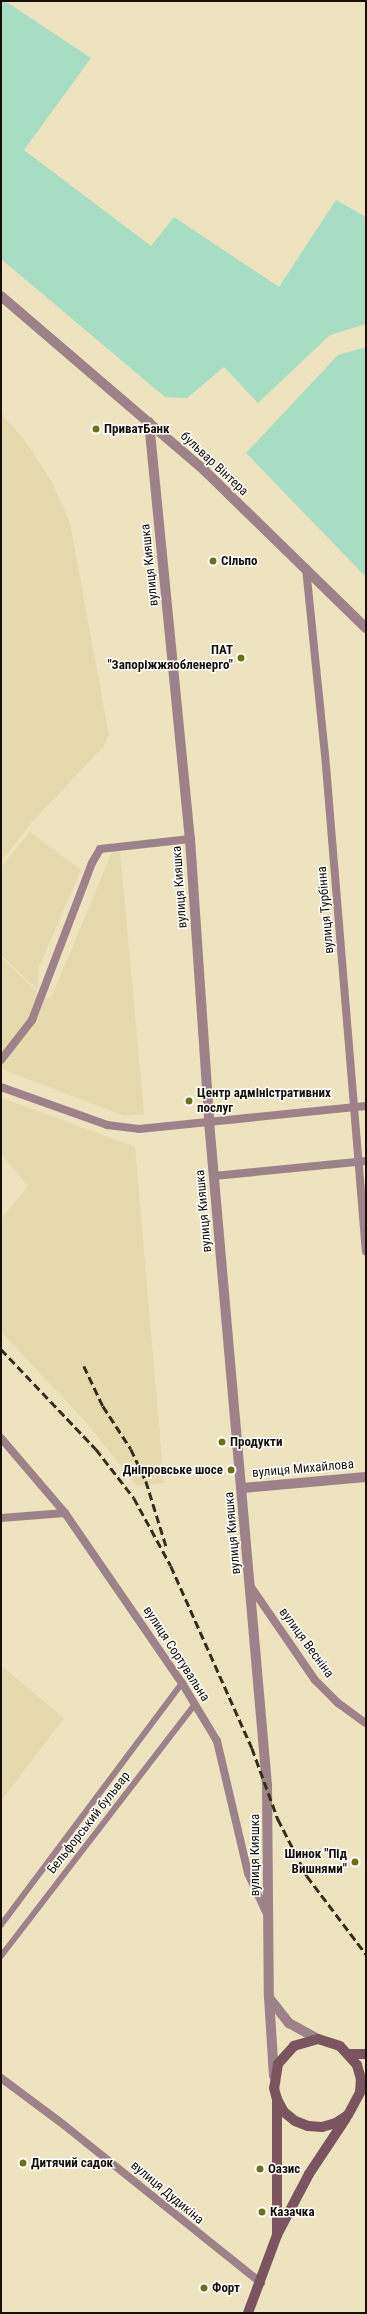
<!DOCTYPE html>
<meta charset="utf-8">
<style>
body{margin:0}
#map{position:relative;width:367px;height:2314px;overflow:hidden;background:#ede3bf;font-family:"Roboto Condensed",sans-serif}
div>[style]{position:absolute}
.built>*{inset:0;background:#e5d9ae}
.green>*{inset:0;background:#a6ddc3}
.pedestrian>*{height:6px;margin:-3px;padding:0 3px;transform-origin:3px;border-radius:3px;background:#9d8289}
.minor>*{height:8px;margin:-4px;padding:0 4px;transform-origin:4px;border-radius:4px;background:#9d8289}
.tertiary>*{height:10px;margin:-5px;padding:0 5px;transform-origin:5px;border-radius:5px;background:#9d8289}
.secondary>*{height:10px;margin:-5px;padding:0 5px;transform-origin:5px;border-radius:5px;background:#7a545f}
.rail>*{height:2.5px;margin-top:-1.25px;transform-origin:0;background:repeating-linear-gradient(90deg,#322e1e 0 8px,transparent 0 12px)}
.dots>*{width:11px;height:11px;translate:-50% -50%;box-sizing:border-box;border:2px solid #fff;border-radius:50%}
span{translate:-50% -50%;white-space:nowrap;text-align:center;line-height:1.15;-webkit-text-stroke:3px #fff;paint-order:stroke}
.poi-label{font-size:13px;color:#151205;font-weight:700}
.left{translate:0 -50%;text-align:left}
.right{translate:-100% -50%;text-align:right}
.street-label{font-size:13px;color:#151205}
.frame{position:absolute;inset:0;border:2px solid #151205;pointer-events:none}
</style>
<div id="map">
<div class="built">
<div style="clip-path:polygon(1px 413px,25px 441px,52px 482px,70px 523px,109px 735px,103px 747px,32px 822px,1px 862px)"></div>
<div style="clip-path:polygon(30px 832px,81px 870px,39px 967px,38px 990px,1px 955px,1px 867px)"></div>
<div style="clip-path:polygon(120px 851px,144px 1114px,125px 1116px,1px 1069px,1px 957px,42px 997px,51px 998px,112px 852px)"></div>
<div style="clip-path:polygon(2px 1098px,135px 1147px,164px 1483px,137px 1486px,85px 1421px,1px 1332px,1px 1219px,28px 1186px,1px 1154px)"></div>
<div style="clip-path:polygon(1px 1668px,4px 1668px,64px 1718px,1px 1801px)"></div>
</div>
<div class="green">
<div style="clip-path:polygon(1px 1px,5px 1px,91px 58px,24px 150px,151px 246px,174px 217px,279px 287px,336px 200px,366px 217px,366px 324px,330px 335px,258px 403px,224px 367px,187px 398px,165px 397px,1px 259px)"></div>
<div style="clip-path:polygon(366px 347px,366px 577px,246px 453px,338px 355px)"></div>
</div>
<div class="pedestrian">
<div style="left:1px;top:1925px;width:302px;rotate:-53.2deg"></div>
<div style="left:1px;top:1956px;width:318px;rotate:-52.4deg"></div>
</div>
<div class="minor">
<div style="left:306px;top:568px;width:187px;rotate:84.2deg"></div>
<div style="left:325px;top:754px;width:499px;rotate:85.3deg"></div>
<div style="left:1px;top:1060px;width:51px;rotate:-52.2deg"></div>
<div style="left:32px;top:1020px;width:168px;rotate:-69.1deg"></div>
<div style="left:92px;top:863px;width:16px;rotate:-60deg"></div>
<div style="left:100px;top:849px;width:91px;rotate:-6.3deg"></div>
<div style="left:1px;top:1087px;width:113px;rotate:19.7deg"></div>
<div style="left:107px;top:1125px;width:32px;rotate:7deg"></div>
<div style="left:139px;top:1129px;width:228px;rotate:-5.8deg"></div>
<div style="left:214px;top:1176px;width:153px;rotate:-5.6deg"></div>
<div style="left:1px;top:1438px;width:99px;rotate:49.5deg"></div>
<div style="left:65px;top:1513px;width:206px;rotate:55.5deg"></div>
<div style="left:182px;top:1683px;width:68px;rotate:58.9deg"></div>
<div style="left:217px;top:1741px;width:136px;rotate:76.8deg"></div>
<div style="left:248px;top:1873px;width:45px;rotate:65.1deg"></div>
<div style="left:1px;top:1518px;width:64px;rotate:-4.5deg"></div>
<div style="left:251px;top:1587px;width:113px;rotate:55.5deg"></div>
<div style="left:315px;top:1680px;width:33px;rotate:45deg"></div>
<div style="left:338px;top:1703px;width:34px;rotate:36deg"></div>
<div style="left:1px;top:2078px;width:72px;rotate:36.6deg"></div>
<div style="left:59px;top:2121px;width:259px;rotate:38.7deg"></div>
</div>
<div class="tertiary">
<div style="left:1px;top:296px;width:269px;rotate:40.6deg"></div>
<div style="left:205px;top:471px;width:225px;rotate:44.3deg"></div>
<div style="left:149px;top:422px;width:419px;rotate:84.4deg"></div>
<div style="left:190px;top:839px;width:283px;rotate:86.1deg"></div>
<div style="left:209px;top:1121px;width:667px;rotate:85.01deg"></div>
<div style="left:267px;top:1785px;width:212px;rotate:89.5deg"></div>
<div style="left:269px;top:1997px;width:79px;rotate:86.4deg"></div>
<div style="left:243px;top:1488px;width:123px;rotate:-5.1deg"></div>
<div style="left:270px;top:1999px;width:31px;rotate:52deg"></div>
<div style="left:289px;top:2023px;width:33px;rotate:29deg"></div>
</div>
<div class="secondary">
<div style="left:349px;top:2054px;width:17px"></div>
<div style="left:277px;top:2099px;width:15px;rotate:62deg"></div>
<div style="left:284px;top:2112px;width:14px;rotate:39deg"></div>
<div style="left:295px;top:2121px;width:14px;rotate:21deg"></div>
<div style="left:308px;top:2126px;width:14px;rotate:4deg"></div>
<div style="left:322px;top:2127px;width:15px;rotate:-16deg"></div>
<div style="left:336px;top:2123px;width:14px;rotate:-34deg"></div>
<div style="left:348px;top:2115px;width:26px;rotate:-62deg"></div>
<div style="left:360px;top:2092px;width:13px;rotate:-86deg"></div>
<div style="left:361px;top:2079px;width:15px;rotate:-106deg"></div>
<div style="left:357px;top:2065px;width:25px;rotate:-132deg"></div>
<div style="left:340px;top:2046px;width:23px;rotate:-162deg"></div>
<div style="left:318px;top:2039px;width:25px;rotate:164deg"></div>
<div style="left:294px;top:2046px;width:24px;rotate:132deg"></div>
<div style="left:278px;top:2064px;width:24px;rotate:99deg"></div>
<div style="left:274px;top:2088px;width:11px;rotate:75deg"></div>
<div style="left:277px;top:2099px;width:136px;rotate:90deg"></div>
<div style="left:248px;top:2313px;width:83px;rotate:-69.6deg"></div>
<div style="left:277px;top:2235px;width:69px;rotate:-62.3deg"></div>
<div style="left:309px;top:2174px;width:67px;rotate:-56.5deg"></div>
</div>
<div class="rail">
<div style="left:1px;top:1349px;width:138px;rotate:46.5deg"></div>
<div style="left:96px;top:1449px;width:62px;rotate:52.2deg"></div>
<div style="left:134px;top:1498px;width:77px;rotate:61.4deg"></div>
<div style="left:171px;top:1566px;width:199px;rotate:66deg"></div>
<div style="left:252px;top:1748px;width:76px;rotate:69.9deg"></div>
<div style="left:278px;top:1819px;width:64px;rotate:63deg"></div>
<div style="left:307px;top:1876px;width:98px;rotate:52.9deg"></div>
<div style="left:84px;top:1366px;width:44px;rotate:64.6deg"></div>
<div style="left:103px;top:1406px;width:51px;rotate:56.9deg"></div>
<div style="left:131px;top:1449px;width:35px;rotate:65deg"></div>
<div style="left:146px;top:1481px;width:71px;rotate:72.8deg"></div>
</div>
<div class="dots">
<div style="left:96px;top:429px;background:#6b7118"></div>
<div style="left:213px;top:561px;background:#6b7118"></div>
<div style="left:241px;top:658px;background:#6b7118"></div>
<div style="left:189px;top:1101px;background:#6b7118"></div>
<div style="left:222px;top:1442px;background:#6b7118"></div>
<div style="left:231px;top:1470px;background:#6b7118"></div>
<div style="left:355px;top:1862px;background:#6b7118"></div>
<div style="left:23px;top:2163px;background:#6b7118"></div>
<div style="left:260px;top:2169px;background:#6b7118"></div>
<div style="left:262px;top:2212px;background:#6b7118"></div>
<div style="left:204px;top:2288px;background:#6b7118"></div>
</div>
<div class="poi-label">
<span class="left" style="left:104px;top:429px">ПриватБанк</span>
<span class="left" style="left:221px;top:561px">Сільпо</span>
<span class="right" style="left:233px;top:658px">ПАТ<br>"Запоріжжяобленерго"</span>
<span class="left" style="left:197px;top:1101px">Центр адміністративних<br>послуг</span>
<span class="left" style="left:230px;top:1442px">Продукти</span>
<span class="right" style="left:223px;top:1470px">Дніпровське шосе</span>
<span class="right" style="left:347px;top:1862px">Шинок "Під<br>Вишнями"</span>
<span class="left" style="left:31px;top:2163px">Дитячий садок</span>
<span class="left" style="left:268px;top:2169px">Оазис</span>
<span class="left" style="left:270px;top:2212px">Казачка</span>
<span class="left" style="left:212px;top:2288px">Форт</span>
</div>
<div class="street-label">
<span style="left:214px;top:464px;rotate:43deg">бульвар Вінтера</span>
<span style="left:150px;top:565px;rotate:-96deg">вулиця Кияшка</span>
<span style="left:180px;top:887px;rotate:-94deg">вулиця Кияшка</span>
<span style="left:326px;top:910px;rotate:-95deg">вулиця Турбінна</span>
<span style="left:204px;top:1211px;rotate:-95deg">вулиця Кияшка</span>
<span style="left:303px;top:1469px;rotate:-5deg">вулиця Михайлова</span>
<span style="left:233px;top:1533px;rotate:-95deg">вулиця Кияшка</span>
<span style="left:306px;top:1643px;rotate:54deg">вулиця Весніна</span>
<span style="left:176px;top:1654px;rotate:57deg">вулиця Сортувальна</span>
<span style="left:89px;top:1823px;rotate:-52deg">Бельфорський бульвар</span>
<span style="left:255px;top:1855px;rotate:-90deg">вулиця Кияшка</span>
<span style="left:167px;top:2193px;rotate:40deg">вулиця Дудикіна</span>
</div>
<div class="frame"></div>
</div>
